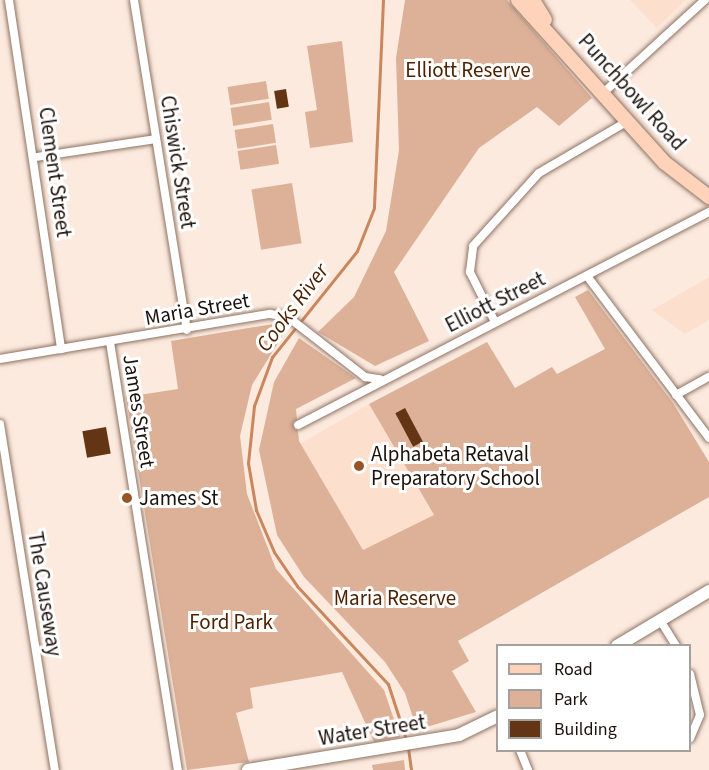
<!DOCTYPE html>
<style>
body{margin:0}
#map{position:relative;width:709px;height:770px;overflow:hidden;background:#fceadf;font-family:"Source Sans 3",sans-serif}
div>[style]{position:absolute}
.built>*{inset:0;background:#fddfce;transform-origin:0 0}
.green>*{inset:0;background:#dcb198;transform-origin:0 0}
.stream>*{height:3px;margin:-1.5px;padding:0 1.5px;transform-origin:1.5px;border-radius:1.5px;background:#ca865c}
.building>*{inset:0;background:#633514;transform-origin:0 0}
.roads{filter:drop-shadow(0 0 2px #8d7363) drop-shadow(0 0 2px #8d7363)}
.street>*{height:8px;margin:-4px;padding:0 4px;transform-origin:4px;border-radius:4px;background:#fff}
.secondary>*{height:12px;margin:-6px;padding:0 6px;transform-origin:6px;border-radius:6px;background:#fff}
.primary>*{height:14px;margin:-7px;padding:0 7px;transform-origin:7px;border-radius:7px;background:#fed3b9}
.dots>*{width:16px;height:16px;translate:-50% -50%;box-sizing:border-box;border:3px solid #fff;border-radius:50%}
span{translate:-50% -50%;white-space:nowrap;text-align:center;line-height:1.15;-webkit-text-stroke:6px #fff;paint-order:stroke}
.park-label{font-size:21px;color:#4e2201}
.street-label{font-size:21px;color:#1c120c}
.poi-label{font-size:21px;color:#1c120c}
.left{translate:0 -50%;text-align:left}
.water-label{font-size:22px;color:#4d2200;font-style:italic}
.legend{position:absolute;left:496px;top:644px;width:195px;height:108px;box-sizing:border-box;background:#fff;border:2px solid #a4a09e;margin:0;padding:8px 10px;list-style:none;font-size:18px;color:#1c120c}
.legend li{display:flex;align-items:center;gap:12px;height:30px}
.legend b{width:30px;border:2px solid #a4a09e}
</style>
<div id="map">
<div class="built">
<div style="clip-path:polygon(630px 0,686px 0,657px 28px)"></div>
<div style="clip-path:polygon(709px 277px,709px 320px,685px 334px,652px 310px)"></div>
<div style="left:369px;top:404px;width:129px;height:80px;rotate:60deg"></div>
</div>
<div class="green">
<div style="clip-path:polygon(405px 0,507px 0,592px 98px,559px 126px,537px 107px,479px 148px,394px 272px,429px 341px,375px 366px,318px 332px,354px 297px,386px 231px,399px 150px,396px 58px)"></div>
<div style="clip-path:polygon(342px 41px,353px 142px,310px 148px,305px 112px,317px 110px,307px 46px)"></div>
<div style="left:266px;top:81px;width:18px;height:39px;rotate:81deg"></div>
<div style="left:269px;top:102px;width:18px;height:39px;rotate:81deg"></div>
<div style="left:273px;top:124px;width:19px;height:39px;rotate:81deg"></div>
<div style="left:276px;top:145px;width:19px;height:39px;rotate:81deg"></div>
<div style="left:292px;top:183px;width:61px;height:41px;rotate:81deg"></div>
<div style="clip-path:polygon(588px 290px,673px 403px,709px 462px,709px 497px,458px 641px,469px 661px,452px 671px,476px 712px,417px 730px,405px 693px,385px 662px,304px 577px,277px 535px,259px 450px,274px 382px,299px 338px,356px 378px,296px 409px,299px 441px,363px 550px,434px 515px,369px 404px,487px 342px,515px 388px,552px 367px,557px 374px,605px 349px,575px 297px)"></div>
<div style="clip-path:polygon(285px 322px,289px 325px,252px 385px,240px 436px,247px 494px,276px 569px,384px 690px,400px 737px,374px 742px,342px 672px,250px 688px,253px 708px,236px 713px,249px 762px,187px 770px,126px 397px,178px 389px,171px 341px)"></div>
<div style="clip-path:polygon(404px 760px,405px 770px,373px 770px,372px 765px)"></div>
</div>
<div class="stream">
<div style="left:383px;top:0;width:208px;rotate:92.5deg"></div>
<div style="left:374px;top:208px;width:46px;rotate:111.6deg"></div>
<div style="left:357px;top:251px;width:136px;rotate:128.7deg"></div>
<div style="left:272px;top:357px;width:52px;rotate:110.2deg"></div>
<div style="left:254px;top:406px;width:57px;rotate:96deg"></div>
<div style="left:248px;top:463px;width:48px;rotate:80.3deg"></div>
<div style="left:256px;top:510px;width:46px;rotate:66.8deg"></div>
<div style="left:274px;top:552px;width:41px;rotate:55.9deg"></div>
<div style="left:297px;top:586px;width:134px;rotate:47.1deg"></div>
<div style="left:388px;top:684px;width:61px;rotate:71.9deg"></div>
<div style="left:408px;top:748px;width:22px;rotate:82deg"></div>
</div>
<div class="building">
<div style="left:286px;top:89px;width:18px;height:12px;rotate:81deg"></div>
<div style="left:405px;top:408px;width:38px;height:11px;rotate:62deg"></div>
<div style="left:106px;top:427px;width:27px;height:24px;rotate:80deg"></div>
</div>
<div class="roads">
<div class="street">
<div style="left:9px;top:0;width:353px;rotate:81.5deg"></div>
<div style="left:134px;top:0;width:334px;rotate:80.9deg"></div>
<div style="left:603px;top:93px;width:138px;rotate:-42.4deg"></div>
<div style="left:36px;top:157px;width:121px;rotate:-8.5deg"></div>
<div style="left:587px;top:276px;width:203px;rotate:53deg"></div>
<div style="left:495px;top:322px;width:56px;rotate:-116.6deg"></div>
<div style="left:470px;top:272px;width:26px;rotate:-83deg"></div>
<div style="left:473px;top:246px;width:98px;rotate:-47.9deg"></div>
<div style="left:539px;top:173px;width:103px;rotate:-30.3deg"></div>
<div style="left:110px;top:342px;width:433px;rotate:81deg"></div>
<div style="left:0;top:359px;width:274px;rotate:-9.5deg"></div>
<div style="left:270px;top:314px;width:18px;rotate:9deg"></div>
<div style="left:288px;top:317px;width:98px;rotate:37.9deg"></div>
<div style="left:365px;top:377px;width:15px;rotate:8deg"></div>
<div style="left:676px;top:395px;width:38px;rotate:-29deg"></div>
<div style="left:0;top:424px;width:350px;rotate:81deg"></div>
<div style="left:298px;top:425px;width:463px;rotate:-27.4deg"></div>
<div style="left:660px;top:620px;width:31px;rotate:58deg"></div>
<div style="left:690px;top:674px;width:42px;rotate:76.3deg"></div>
<div style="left:700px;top:715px;width:25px;rotate:113deg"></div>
<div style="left:520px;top:750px;width:22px;rotate:68deg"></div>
</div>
<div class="secondary">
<div style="left:617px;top:646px;width:107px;rotate:-30.9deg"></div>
<div style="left:248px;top:770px;width:214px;rotate:-9.4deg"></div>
<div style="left:459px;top:735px;width:43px;rotate:-26deg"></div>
</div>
<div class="primary">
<div style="left:518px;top:0;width:219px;rotate:48deg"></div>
<div style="left:665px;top:163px;width:56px;rotate:37.7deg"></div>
<div style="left:533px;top:0;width:23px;rotate:59deg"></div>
</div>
</div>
<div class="dots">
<div style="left:359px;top:466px;background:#985426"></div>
<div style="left:127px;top:498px;background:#985426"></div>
</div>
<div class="park-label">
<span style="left:468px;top:70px">Elliott Reserve</span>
<span style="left:395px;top:598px">Maria Reserve</span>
<span style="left:231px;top:622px">Ford Park</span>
</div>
<div class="street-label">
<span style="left:632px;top:92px;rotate:48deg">Punchbowl Road</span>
<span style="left:178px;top:162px;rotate:81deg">Chiswick Street</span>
<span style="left:55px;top:172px;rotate:82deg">Clement Street</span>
<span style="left:495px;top:302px;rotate:-27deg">Elliott Street</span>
<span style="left:197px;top:309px;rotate:-10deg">Maria Street</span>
<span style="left:139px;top:411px;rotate:81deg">James Street</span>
<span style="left:45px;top:594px;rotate:81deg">The Causeway</span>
<span style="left:372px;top:730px;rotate:-9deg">Water Street</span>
</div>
<div class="poi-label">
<span class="left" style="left:371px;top:466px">Alphabeta Retaval<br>Preparatory School</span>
<span class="left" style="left:139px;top:498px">James St</span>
</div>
<div class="water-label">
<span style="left:293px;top:308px;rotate:-53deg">Cooks River</span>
</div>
<ul class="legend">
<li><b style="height:8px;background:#fed3b9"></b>Road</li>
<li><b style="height:16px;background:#dcb198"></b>Park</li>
<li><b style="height:16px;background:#633514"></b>Building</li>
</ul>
</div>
